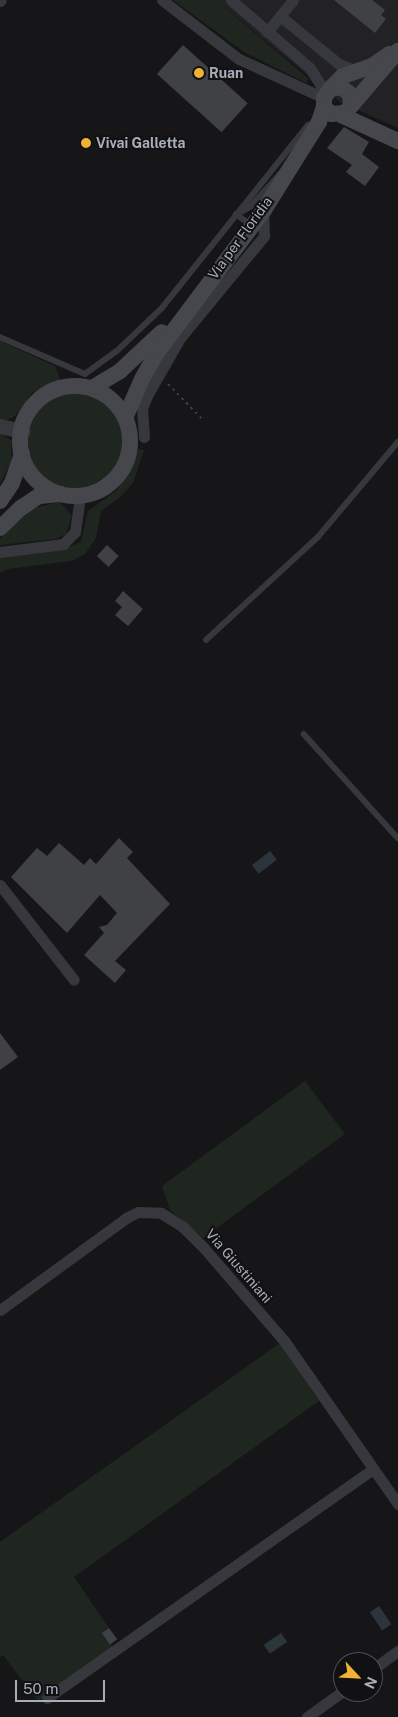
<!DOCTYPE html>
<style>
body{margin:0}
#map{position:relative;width:398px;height:1717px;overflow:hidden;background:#161618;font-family:"Public Sans",sans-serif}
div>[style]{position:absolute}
.built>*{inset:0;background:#222225}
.green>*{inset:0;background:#1e261f}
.round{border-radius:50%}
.water>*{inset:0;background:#2c353c;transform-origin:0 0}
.building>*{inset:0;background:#404145;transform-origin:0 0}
.path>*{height:2px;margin-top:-1px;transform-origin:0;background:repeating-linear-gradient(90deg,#3d3f44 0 2.5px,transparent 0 6.5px)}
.service>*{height:5.5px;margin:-2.75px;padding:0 2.75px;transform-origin:2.75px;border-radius:2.75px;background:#37383d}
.minor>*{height:11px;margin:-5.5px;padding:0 5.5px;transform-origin:5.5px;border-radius:5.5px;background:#37383d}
.tertiary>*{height:15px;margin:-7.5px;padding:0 7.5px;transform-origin:7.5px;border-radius:7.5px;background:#37383d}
.secondary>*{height:16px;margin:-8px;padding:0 8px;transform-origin:8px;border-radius:8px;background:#45474d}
.secondary>.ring{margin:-8px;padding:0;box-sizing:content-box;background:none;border:16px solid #45474d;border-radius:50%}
.dots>*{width:14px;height:14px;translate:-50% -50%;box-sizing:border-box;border:2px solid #111113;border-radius:50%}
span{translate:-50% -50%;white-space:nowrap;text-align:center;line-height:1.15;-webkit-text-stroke:4px #111113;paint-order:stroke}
.poi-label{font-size:14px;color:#a8adb8;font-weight:700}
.left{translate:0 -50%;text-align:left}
.street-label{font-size:14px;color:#a8adb8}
.north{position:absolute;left:333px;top:1652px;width:50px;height:50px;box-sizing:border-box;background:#111113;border:1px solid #4d4f55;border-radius:50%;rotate:115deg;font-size:14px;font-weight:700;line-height:20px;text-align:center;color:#a8adb8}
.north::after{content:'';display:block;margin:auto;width:18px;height:22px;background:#f2b134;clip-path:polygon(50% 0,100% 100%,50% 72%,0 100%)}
.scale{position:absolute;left:15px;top:1680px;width:90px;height:22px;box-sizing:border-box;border:2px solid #a8adb8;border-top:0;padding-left:6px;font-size:15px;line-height:18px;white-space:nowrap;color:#a8adb8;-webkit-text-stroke:4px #111113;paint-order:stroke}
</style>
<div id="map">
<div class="built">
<div style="clip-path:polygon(216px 0,398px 0,398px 128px,340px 102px)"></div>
</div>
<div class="green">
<div style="clip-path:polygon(173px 0,216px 0,309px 79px,306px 83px,244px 52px)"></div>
<div style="clip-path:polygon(0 341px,55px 366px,61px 381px,32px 393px,15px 416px,5px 421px,0 421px)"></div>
<div class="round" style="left:28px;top:393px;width:96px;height:96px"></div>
<div style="clip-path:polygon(0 433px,12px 441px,11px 462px,0 484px)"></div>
<div style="clip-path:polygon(138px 449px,144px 450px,133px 483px,119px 498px,101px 511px,96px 538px,85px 554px,71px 561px,8px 569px,0 573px,0 558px,64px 549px,81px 542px,88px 511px,117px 490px,132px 467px)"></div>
<div style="clip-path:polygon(60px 502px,72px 516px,66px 534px,55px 539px,0 545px,0 538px,33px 508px)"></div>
<div style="clip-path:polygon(305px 1081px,345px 1134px,203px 1238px,170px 1210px,162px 1186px)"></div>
<div style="clip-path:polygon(280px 1343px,319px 1401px,74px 1577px,109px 1628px,102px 1634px,113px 1647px,38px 1701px,3px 1655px,0 1657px,0 1542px)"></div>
</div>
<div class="water">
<div style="left:270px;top:851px;width:11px;height:23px;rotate:52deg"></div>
<div style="left:379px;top:1606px;width:22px;height:11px;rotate:56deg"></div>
<div style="left:281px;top:1633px;width:11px;height:21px;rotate:56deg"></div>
</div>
<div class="building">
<div style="clip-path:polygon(334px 0,372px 0,385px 10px,381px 15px,386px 19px,375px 33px)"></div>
<div style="left:183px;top:45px;width:87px;height:39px;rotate:42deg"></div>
<div style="clip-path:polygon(344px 127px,369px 142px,362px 154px,379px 167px,365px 186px,346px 172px,352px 165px,327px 148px)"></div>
<div style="left:107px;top:545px;width:16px;height:15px;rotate:43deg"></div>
<div style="clip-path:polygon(123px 591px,143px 609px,128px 626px,115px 615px,122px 607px,115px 601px)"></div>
<div style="clip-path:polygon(119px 838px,133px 852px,127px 858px,170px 904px,115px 961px,126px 970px,115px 983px,84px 955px,104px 933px,99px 927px,107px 925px,117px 913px,100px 895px,67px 933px,11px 877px,37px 848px,47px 856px,59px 843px,84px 865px,90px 858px,96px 864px)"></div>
<div style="clip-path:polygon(0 1033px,18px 1057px,0 1070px)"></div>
<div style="left:109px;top:1628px;width:14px;height:9px;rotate:54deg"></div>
</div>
<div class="path">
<div style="left:168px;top:384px;width:49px;rotate:45.8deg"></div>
</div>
<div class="service">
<div style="left:236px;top:214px;width:19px;rotate:36deg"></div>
<div style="left:238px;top:214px;width:14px;rotate:-30deg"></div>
<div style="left:250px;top:207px;width:45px;rotate:-47.7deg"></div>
<div style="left:0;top:337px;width:93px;rotate:23.5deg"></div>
<div style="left:85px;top:374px;width:39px;rotate:-36deg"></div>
<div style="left:117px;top:351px;width:62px;rotate:-43.7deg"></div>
<div style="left:162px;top:308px;width:234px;rotate:-51.4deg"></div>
<div style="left:206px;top:640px;width:152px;rotate:-42.6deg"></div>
<div style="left:318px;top:537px;width:124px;rotate:-49.9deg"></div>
<div style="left:304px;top:734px;width:140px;rotate:47.9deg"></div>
</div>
<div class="minor">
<div style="left:162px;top:0;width:97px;rotate:37.5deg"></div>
<div style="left:239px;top:59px;width:94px;rotate:24.6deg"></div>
<div style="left:231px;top:0;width:104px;rotate:40.7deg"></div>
<div style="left:310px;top:68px;width:31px;rotate:58deg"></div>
<div style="left:0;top:1px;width:1px;rotate:-45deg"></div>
<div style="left:280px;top:16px;width:76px;rotate:39.1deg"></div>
<div style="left:339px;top:64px;width:19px;rotate:21deg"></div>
<div style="left:267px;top:32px;width:41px;rotate:-50.9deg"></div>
<div style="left:144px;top:437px;width:29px;rotate:-94deg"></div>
<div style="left:142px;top:408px;width:15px;rotate:-67deg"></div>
<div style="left:148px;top:394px;width:64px;rotate:-60.3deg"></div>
<div style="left:180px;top:338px;width:132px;rotate:-50.5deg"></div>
<div style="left:264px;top:236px;width:24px;rotate:-92deg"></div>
<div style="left:0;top:552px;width:64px;rotate:-7.2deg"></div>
<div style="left:63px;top:544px;width:17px;rotate:-45deg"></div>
<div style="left:75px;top:532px;width:36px;rotate:-82deg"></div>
<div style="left:0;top:885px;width:120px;rotate:52.1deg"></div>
<div style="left:0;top:1310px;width:156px;rotate:-36.1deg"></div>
<div style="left:126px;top:1218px;width:13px;rotate:-27deg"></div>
<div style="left:138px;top:1212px;width:23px;rotate:2deg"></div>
<div style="left:161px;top:1213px;width:26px;rotate:32deg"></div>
<div style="left:183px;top:1227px;width:30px;rotate:45deg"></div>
<div style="left:204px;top:1248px;width:124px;rotate:49.2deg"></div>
<div style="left:285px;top:1342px;width:198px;rotate:55.1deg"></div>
<div style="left:373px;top:1669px;width:31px;rotate:-36deg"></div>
<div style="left:47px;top:1698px;width:398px;rotate:-35.1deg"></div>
<div style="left:307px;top:1717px;width:44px;rotate:-35.8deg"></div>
</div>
<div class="tertiary">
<div style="left:0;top:426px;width:23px;rotate:13deg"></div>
</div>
<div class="secondary">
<div style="left:330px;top:89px;width:18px;rotate:-45deg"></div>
<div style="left:343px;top:76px;width:31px;rotate:-19deg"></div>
<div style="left:372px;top:66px;width:21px;rotate:-35deg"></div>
<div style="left:351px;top:105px;width:11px;rotate:-95deg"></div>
<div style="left:350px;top:94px;width:11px;rotate:-142deg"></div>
<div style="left:341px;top:87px;width:11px;rotate:170deg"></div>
<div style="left:330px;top:89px;width:11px;rotate:124deg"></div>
<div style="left:324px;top:98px;width:9px;rotate:90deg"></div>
<div style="left:324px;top:107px;width:10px;rotate:45deg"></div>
<div style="left:331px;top:114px;width:14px;rotate:-4deg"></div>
<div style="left:345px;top:113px;width:82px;rotate:-49.5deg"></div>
<div style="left:341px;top:115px;width:63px;rotate:24.5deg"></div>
<div class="ring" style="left:20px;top:386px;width:94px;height:94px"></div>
<div style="left:92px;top:388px;width:33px;rotate:-31deg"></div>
<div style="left:120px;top:371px;width:57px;rotate:-42.9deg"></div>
<div style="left:125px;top:418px;width:43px;rotate:-66.4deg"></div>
<div style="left:142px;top:379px;width:34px;rotate:-60deg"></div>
<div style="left:159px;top:350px;width:175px;rotate:-53.1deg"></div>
<div style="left:264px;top:210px;width:104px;rotate:-58deg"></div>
<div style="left:319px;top:122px;width:16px;rotate:-72deg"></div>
<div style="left:0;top:501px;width:22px;rotate:-56deg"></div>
<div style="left:12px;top:483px;width:31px;rotate:-71deg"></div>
<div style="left:0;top:528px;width:29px;rotate:-44deg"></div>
<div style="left:21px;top:508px;width:22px;rotate:-34deg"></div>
<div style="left:39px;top:496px;width:22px;rotate:-5deg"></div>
</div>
<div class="dots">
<div style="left:199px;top:73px;background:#f2b134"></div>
<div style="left:86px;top:143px;background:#f2b134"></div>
</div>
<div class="poi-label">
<span class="left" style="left:209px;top:73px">Ruan</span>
<span class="left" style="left:96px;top:143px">Vivai Galletta</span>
</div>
<div class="street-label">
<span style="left:240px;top:238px;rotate:-54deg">Via per Floridia</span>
<span style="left:239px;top:1266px;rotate:49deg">Via Giustiniani</span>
</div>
<div class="north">N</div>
<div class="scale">50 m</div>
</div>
